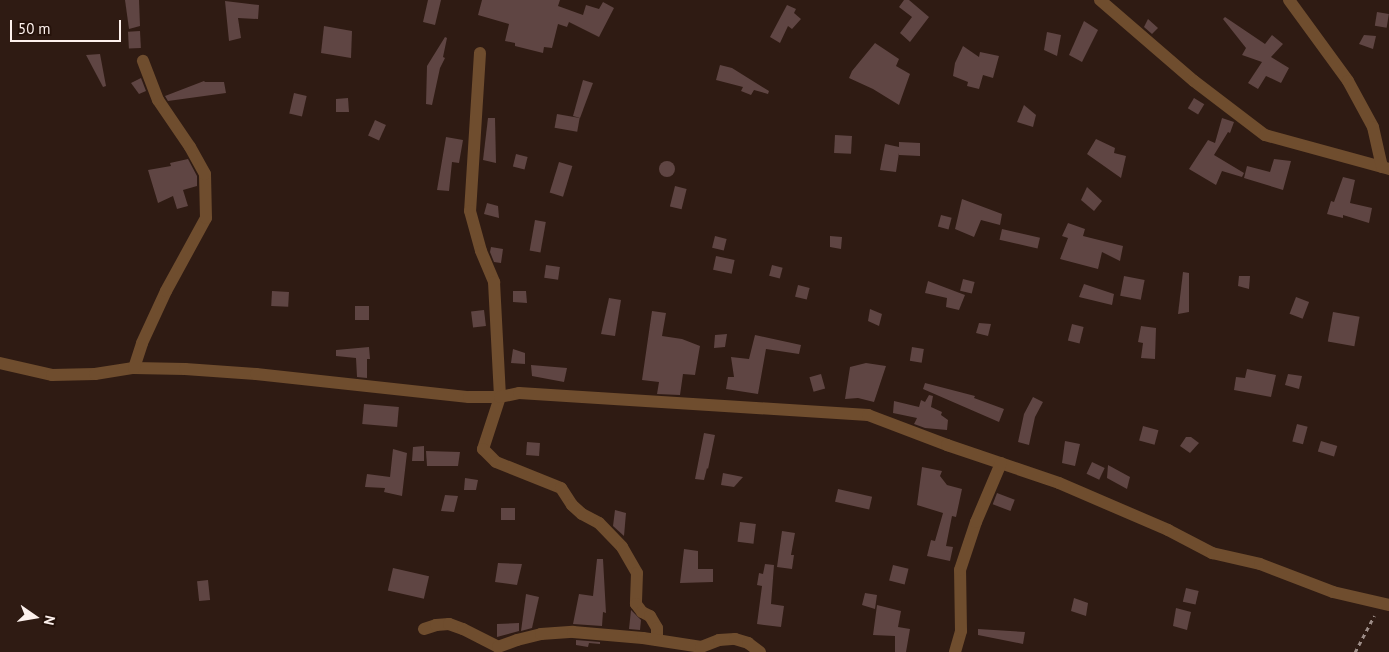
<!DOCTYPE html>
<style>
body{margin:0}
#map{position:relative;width:1389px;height:652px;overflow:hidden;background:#2f1b13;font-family:"PT Sans",sans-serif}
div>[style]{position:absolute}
.building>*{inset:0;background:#5f4543;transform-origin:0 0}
.round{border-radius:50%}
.path>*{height:2.5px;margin-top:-1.25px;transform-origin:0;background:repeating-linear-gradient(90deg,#9c8c87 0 4px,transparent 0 8px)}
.minor>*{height:12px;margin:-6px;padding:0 6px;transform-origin:6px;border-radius:6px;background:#6f4d2e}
span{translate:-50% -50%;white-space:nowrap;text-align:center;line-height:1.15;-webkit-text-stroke:4px #25120a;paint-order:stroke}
.north{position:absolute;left:10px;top:592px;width:50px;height:50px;-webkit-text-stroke:4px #25120a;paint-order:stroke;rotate:103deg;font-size:14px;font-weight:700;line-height:20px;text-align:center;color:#fdf1ed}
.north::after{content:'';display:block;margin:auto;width:18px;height:22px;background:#fdf1ed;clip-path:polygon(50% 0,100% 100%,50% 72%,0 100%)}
.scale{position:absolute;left:10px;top:20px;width:111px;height:22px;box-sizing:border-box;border:2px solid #fdf1ed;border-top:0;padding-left:6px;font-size:15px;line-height:18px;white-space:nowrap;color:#fdf1ed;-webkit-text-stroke:4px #25120a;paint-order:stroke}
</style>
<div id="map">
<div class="building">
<div style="clip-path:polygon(125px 0,139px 0,140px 26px,129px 29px)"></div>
<div style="clip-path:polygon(428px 0,441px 0,435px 25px,423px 22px)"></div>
<div style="clip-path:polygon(482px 0,560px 0,558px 6px,583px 15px,586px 5px,599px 9px,603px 2px,614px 8px,599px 37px,569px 22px,567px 27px,558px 24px,552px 48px,544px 47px,543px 53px,515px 46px,515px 43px,505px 41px,509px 24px,478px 15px)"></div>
<div style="clip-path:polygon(904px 0,909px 0,929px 17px,910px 42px,900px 33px,912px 17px,899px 7px)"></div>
<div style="clip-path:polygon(225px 1px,259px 5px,258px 19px,238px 18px,241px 38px,229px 41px)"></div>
<div style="clip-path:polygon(787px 5px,796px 9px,794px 13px,801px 19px,792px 29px,788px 26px,780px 43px,770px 37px)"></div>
<div style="left:1377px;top:12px;width:12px;height:14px;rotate:9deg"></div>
<div style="clip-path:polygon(1225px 17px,1265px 44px,1272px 35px,1283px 44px,1271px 57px,1289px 68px,1281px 83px,1266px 76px,1258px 89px,1248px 83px,1262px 62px,1242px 55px,1246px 48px,1223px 19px)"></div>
<div style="clip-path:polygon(1148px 19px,1158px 28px,1152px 34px,1144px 27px)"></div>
<div style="clip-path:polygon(1084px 21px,1098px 30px,1082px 62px,1069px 55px)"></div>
<div style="clip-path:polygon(324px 26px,352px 31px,351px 58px,321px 53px)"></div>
<div style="left:140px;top:31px;width:17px;height:12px;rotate:87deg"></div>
<div style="clip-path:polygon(1047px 32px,1061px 35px,1057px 56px,1044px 50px)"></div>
<div style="clip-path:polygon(1364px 35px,1376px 36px,1373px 49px,1359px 44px)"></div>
<div style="clip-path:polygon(445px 37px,447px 38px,443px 57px,445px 58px,440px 68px,432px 105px,426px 104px,427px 66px)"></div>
<div style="clip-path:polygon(875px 43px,899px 59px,896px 66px,910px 74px,899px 105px,873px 89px,849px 78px,852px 71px)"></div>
<div style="clip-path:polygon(963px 46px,979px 57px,980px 52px,999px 56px,993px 78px,983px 75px,979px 89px,967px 86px,968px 82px,953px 76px,955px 63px)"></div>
<div style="clip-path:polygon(100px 54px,106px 86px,103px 87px,86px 55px)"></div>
<div style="clip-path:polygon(720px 65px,732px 68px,769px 91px,768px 94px,754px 90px,751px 95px,741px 91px,743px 87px,716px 80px)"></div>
<div style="clip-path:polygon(141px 78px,146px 91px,139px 94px,131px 83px)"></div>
<div style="clip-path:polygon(583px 80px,593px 83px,580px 118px,573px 116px)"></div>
<div style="clip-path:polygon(204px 81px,205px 82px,224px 82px,226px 93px,168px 101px,165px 96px)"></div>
<div style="left:294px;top:93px;width:13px;height:21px;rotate:13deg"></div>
<div style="clip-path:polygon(348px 98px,349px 112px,336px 112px,336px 99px)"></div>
<div style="left:1194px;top:98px;width:12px;height:12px;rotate:31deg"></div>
<div style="clip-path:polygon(1024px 105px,1036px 115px,1033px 127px,1017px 122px)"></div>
<div style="left:557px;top:114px;width:23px;height:14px;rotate:10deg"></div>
<div style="clip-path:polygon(488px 118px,495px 118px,496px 163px,483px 160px)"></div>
<div style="clip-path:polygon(1222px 118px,1234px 122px,1230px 133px,1228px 132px,1214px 155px,1244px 173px,1242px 177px,1222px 171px,1216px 185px,1189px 169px,1208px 140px,1215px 143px)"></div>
<div style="left:375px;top:120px;width:12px;height:17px;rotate:24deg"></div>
<div style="left:835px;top:135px;width:17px;height:18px;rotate:3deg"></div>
<div style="clip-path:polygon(446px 137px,463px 140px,459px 163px,452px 162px,449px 191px,437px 190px)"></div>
<div style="clip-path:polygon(1096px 139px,1115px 148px,1114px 153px,1126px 156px,1121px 178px,1087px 154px)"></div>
<div style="clip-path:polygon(899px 142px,920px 143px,920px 156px,899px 155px,899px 153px,896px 172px,880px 170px,885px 144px,899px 147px)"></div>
<div style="left:516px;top:154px;width:12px;height:13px;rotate:14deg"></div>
<div style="clip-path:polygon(188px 159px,197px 176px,197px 186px,183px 190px,188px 206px,177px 209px,173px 196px,158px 203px,148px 170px,171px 166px,170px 163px)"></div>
<div style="clip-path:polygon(1274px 159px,1291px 161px,1283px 190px,1244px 178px,1247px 166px,1270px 172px)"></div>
<div class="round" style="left:659px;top:161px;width:16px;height:16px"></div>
<div style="left:559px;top:162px;width:14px;height:32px;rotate:17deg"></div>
<div style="clip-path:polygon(1343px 177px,1355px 180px,1350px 203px,1372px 208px,1369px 223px,1343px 215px,1343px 218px,1327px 214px,1331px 201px,1334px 202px)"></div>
<div style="left:675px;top:186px;width:12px;height:21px;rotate:14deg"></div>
<div style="clip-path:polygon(1087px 187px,1102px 201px,1094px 211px,1081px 200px)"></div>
<div style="clip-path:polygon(962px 199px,1002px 214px,1000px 225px,981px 220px,974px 237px,955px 229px)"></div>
<div style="clip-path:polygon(487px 203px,498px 206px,499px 218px,484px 214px)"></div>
<div style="left:941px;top:215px;width:11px;height:12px;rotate:15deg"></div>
<div style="left:535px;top:220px;width:11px;height:31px;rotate:10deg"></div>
<div style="clip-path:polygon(1068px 223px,1085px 229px,1083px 236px,1123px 246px,1120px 261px,1102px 252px,1098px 269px,1060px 259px,1068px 238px,1062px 236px)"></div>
<div style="left:1002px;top:229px;width:39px;height:11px;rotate:13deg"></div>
<div style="left:715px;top:236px;width:12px;height:12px;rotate:14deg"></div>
<div style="clip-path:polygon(830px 236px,842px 237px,841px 249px,830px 247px)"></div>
<div style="clip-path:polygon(491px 247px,503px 249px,501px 263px,494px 262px,490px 252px)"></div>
<div style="left:716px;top:256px;width:19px;height:14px;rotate:12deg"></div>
<div style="left:546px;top:265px;width:14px;height:13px;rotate:8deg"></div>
<div style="left:772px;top:265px;width:11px;height:11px;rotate:15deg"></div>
<div style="clip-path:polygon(1183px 272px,1189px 273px,1189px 312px,1178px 314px)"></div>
<div style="left:1124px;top:276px;width:21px;height:20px;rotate:11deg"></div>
<div style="clip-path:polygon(1239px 276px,1250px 276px,1249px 289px,1238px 286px)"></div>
<div style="left:963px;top:279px;width:12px;height:12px;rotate:14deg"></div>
<div style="clip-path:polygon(928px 281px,965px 295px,959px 310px,946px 307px,947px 298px,925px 293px)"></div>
<div style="clip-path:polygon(1084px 284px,1114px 294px,1112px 305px,1079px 297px)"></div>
<div style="left:798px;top:285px;width:12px;height:12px;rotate:14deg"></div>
<div style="left:272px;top:291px;width:17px;height:15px;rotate:3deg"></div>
<div style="clip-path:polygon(513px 291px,526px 291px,527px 303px,513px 302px)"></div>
<div style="left:1296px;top:297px;width:14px;height:18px;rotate:21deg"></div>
<div style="clip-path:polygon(609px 298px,621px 300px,615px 336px,601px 334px)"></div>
<div style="left:355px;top:306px;width:14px;height:14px"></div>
<div style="clip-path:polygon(870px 309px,882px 314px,879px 326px,868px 321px)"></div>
<div style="left:484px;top:310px;width:16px;height:13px;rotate:83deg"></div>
<div style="clip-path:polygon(652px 311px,666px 313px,662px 336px,682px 339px,700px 346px,695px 375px,683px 374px,680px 395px,657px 394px,659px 382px,642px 380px)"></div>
<div style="left:1333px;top:312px;width:27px;height:30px;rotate:10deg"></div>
<div style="clip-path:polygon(979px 323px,991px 324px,988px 336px,976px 333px)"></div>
<div style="left:1072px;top:324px;width:12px;height:17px;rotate:14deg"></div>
<div style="clip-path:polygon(1141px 326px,1156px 328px,1155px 359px,1141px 358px,1143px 343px,1138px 342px)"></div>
<div style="clip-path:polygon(727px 334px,725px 347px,714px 348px,715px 335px)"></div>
<div style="clip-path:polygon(755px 335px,801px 345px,799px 354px,766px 349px,758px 394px,726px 389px,728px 377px,734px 377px,731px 357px,749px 359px)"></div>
<div style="clip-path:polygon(369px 347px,370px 359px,367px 359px,367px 378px,357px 377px,356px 358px,336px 356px,336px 350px)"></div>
<div style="left:912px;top:347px;width:12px;height:14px;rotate:9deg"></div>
<div style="clip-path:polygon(513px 349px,525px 353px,525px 364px,511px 363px)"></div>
<div style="clip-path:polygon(866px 363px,886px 366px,874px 402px,858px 398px,845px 399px,850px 367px)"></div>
<div style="clip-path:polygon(531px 365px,567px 368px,564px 382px,532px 376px)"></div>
<div style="clip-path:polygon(1247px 369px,1276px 375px,1271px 397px,1234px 390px,1236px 377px,1245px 378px)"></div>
<div style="left:821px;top:374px;width:15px;height:12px;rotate:74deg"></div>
<div style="clip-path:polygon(1288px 374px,1302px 376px,1299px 389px,1285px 385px)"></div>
<div style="clip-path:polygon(925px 383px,975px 396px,974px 398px,1004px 409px,999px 422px,923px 389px)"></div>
<div style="clip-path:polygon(929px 395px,933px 396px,931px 407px,942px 412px,941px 415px,948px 420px,947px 430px,925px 428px,914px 424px,917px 418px,893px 413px,894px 401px,919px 407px,921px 400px,925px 402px)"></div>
<div style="clip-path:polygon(1033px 397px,1043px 402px,1035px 417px,1029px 445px,1018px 442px,1024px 414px)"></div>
<div style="left:364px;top:404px;width:35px;height:20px;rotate:5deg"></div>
<div style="left:1297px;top:424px;width:11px;height:18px;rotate:15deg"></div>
<div style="left:1143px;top:426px;width:16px;height:15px;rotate:15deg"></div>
<div style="clip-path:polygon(704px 433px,715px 435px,708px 469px,707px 468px,704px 480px,695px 479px)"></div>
<div style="clip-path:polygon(1186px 437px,1191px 437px,1199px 443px,1190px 453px,1180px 446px)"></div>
<div style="clip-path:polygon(1065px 441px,1080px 444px,1075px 466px,1062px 463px)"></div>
<div style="left:1321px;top:441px;width:17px;height:11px;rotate:17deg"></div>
<div style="left:527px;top:442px;width:13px;height:13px;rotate:4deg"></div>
<div style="clip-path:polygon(424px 446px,424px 461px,412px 461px,413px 447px)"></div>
<div style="clip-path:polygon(393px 449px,407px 453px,402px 496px,384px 492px,385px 488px,365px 487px,367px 474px,390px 477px)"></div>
<div style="clip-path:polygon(426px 451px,460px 452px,458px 466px,427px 466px)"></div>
<div style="left:1092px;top:462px;width:14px;height:13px;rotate:25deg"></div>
<div style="clip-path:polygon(1108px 465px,1130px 477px,1127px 489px,1107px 478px)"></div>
<div style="clip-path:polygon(922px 467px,942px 471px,940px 476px,947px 485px,962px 489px,956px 517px,952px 516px,946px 546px,953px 547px,950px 561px,927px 556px,931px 540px,935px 541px,943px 513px,917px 505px)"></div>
<div style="clip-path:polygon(723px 473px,743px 477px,734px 487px,721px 485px)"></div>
<div style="clip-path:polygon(465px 478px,478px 480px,476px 490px,464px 490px)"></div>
<div style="left:838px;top:489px;width:35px;height:13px;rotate:13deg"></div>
<div style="left:997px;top:493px;width:19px;height:12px;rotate:21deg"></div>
<div style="clip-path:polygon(445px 495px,458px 496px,454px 512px,441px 511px)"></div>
<div style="left:501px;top:508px;width:14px;height:12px"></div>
<div style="clip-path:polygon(615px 510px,626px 513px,624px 536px,613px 526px)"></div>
<div style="left:740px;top:522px;width:16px;height:20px;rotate:7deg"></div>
<div style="clip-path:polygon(782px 531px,795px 533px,791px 555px,794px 555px,792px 569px,777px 567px)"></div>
<div style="clip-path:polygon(684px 549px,698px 551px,698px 569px,713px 569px,713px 582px,680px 583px)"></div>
<div style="clip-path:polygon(597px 559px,603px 559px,606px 613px,603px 612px,602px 626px,573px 624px,579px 594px,593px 596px)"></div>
<div style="clip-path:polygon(498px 563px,522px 564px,517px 585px,495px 582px)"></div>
<div style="clip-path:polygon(765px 564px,774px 565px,771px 604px,784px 606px,781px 627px,757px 624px,762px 586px,757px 585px,759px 573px,763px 574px)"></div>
<div style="left:893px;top:565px;width:16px;height:16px;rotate:14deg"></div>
<div style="left:393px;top:568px;width:37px;height:23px;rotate:13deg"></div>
<div style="left:208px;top:580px;width:20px;height:11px;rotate:84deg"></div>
<div style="left:1186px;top:588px;width:13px;height:14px;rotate:13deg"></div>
<div style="clip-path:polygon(865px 593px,877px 595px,875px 609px,862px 605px)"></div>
<div style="clip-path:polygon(526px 594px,539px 597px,532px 628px,521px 631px)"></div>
<div style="clip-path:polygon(1074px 598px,1088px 603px,1086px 616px,1071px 611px)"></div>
<div style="clip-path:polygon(877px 605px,901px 611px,898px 627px,910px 629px,906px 652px,895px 652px,895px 636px,873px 635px)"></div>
<div style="clip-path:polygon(1176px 608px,1191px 612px,1187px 630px,1173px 626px)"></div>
<div style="clip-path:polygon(631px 610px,641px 620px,640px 630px,629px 629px)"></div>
<div style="clip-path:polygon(519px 623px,519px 631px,497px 637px,497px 624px)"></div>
<div style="clip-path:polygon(978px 629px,1025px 632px,1023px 644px,978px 635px)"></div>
<div style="clip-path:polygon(576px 640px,600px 642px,600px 644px,589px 643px,588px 647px,576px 645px)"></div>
</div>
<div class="path">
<div style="left:1355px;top:652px;width:41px;rotate:-62.2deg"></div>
</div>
<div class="minor">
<div style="left:1100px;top:0;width:124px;rotate:40.8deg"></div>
<div style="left:1194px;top:81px;width:89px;rotate:37.3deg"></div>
<div style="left:1265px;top:135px;width:129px;rotate:15.3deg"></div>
<div style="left:1289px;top:0;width:100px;rotate:53.9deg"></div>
<div style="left:1348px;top:81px;width:52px;rotate:61.5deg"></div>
<div style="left:1373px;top:127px;width:41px;rotate:77.3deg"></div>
<div style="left:480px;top:53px;width:158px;rotate:93.6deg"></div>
<div style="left:470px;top:211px;width:41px;rotate:74.6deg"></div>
<div style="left:481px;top:251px;width:34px;rotate:67deg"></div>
<div style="left:494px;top:282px;width:115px;rotate:87deg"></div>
<div style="left:500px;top:397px;width:55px;rotate:108.1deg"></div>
<div style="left:483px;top:449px;width:18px;rotate:45deg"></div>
<div style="left:496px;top:462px;width:70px;rotate:21.8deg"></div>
<div style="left:561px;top:488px;width:20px;rotate:57deg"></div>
<div style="left:572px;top:505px;width:13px;rotate:42deg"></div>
<div style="left:582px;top:514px;width:19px;rotate:28deg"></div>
<div style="left:599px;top:523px;width:33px;rotate:46deg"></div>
<div style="left:622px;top:547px;width:30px;rotate:60deg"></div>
<div style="left:637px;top:573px;width:31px;rotate:92deg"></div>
<div style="left:636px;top:604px;width:10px;rotate:53deg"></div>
<div style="left:642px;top:612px;width:9px;rotate:27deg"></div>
<div style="left:650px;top:616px;width:14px;rotate:60deg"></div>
<div style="left:657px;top:628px;width:12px;rotate:90deg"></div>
<div style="left:0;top:363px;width:53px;rotate:13deg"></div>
<div style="left:52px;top:375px;width:43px;rotate:-1.3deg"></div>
<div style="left:95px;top:374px;width:39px;rotate:-9deg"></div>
<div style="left:134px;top:368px;width:51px;rotate:1.1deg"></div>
<div style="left:185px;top:369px;width:71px;rotate:4deg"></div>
<div style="left:256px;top:374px;width:214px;rotate:6.2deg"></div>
<div style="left:469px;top:397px;width:31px"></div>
<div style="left:500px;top:397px;width:19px;rotate:-12deg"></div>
<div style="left:519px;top:393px;width:350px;rotate:3.6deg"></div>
<div style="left:868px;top:415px;width:85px;rotate:20.8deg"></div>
<div style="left:947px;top:445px;width:118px;rotate:18.7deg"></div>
<div style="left:1059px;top:483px;width:119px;rotate:23.3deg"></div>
<div style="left:1168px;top:530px;width:50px;rotate:27.6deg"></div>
<div style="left:1212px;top:553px;width:49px;rotate:12.9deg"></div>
<div style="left:1260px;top:564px;width:78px;rotate:21deg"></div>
<div style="left:1333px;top:592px;width:57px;rotate:13.1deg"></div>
<div style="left:134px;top:368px;width:26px;rotate:-72deg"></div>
<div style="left:142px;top:343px;width:57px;rotate:-65.2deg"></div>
<div style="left:166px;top:291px;width:83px;rotate:-61.3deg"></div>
<div style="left:206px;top:218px;width:44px;rotate:-91.3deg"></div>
<div style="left:205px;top:174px;width:31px;rotate:-119deg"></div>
<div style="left:190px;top:147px;width:57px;rotate:-124.2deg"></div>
<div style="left:158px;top:100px;width:42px;rotate:-111deg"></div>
<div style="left:424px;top:629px;width:13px;rotate:-18deg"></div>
<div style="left:436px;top:625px;width:13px;rotate:-4deg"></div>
<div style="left:449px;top:624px;width:15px;rotate:20deg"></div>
<div style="left:463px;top:629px;width:39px;rotate:27deg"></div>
<div style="left:498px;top:647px;width:20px;rotate:-20deg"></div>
<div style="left:517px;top:640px;width:25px;rotate:-14deg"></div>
<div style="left:541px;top:634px;width:32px;rotate:-4deg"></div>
<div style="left:573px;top:632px;width:70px;rotate:4.9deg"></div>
<div style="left:643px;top:638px;width:59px;rotate:8.8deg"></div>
<div style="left:701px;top:647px;width:19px;rotate:-21deg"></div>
<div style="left:719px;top:640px;width:16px;rotate:-4deg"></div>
<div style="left:735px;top:639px;width:14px;rotate:17deg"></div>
<div style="left:748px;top:643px;width:15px;rotate:37deg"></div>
<div style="left:955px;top:652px;width:22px;rotate:-74deg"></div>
<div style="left:961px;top:631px;width:61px;rotate:-90.9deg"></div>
<div style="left:960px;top:570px;width:51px;rotate:-71.6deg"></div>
<div style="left:976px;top:522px;width:64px;rotate:-67deg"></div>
</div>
<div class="north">N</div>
<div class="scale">50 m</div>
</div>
